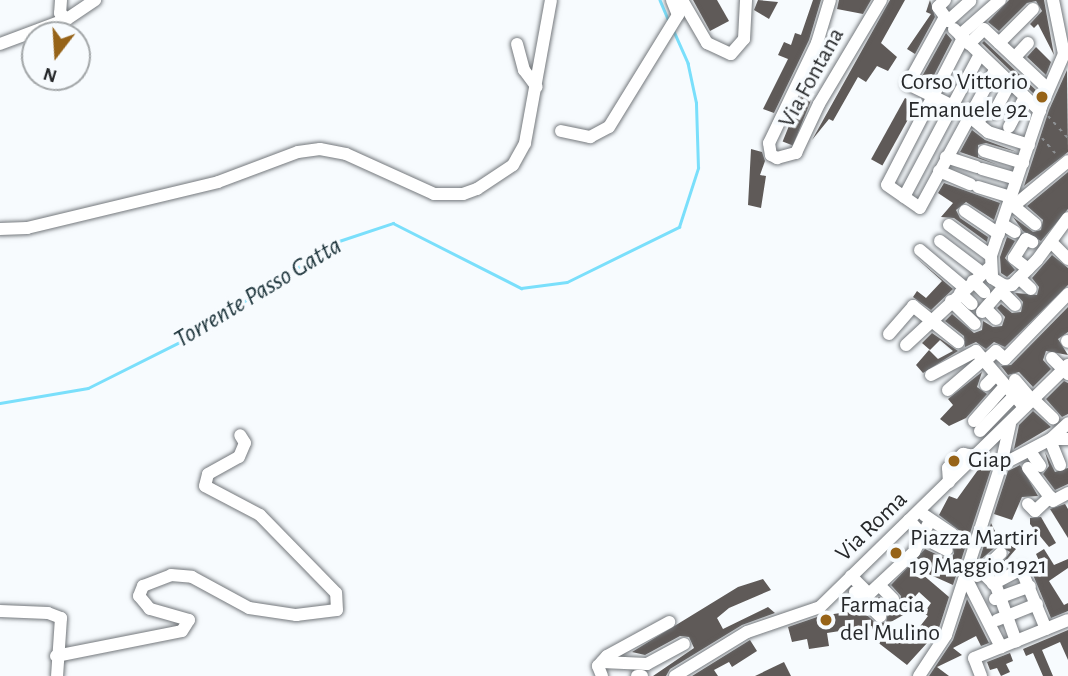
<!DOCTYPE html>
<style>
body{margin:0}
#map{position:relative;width:1068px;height:676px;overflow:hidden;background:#f7fbfe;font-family:"Alegreya Sans",sans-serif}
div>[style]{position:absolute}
.stream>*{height:2.5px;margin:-1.25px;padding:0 1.25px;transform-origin:1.25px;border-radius:1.25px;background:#7adffb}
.building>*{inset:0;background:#5f5a58;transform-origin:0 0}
.path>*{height:2px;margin-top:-1px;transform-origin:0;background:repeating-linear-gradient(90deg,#8e9194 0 3.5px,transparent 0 8.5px)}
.roads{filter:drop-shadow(0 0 2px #74787c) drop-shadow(0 0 2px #74787c)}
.minor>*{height:12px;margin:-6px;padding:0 6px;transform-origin:6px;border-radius:6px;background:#fff}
.dots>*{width:19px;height:19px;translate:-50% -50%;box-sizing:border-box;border:4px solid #f7fbfe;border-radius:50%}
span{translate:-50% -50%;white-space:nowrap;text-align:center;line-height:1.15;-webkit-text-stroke:7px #f7fbfe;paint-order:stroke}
.street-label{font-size:24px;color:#26282a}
.poi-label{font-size:24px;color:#26282a}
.right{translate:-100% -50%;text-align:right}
.left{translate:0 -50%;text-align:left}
.water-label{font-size:26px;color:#1b3239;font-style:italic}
.north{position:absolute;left:21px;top:21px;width:70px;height:70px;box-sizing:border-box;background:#f7fbfe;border:2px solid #a3a7a9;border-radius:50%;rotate:197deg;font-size:19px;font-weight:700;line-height:28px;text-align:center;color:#26282a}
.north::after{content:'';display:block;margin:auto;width:24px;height:32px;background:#966318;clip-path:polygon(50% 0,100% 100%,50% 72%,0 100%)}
</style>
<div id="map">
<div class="stream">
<div style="left:660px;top:0;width:23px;rotate:67deg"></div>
<div style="left:0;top:403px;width:89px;rotate:-9.7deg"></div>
<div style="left:88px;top:388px;width:103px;rotate:-26.6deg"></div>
<div style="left:180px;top:342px;width:188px;rotate:-32.4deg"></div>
<div style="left:339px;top:241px;width:57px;rotate:-18.4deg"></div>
<div style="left:393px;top:223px;width:144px;rotate:26.9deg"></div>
<div style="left:521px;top:288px;width:46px;rotate:-7.4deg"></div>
<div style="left:567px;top:282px;width:125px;rotate:-26.2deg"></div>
<div style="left:679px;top:227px;width:62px;rotate:-72.1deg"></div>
<div style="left:698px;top:168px;width:65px;rotate:-91.8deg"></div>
<div style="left:696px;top:103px;width:40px;rotate:-102deg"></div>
<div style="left:688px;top:64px;width:37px;rotate:-114deg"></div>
</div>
<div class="building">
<div style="clip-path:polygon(693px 0,717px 0,729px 21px,710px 31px)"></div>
<div style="clip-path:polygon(758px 0,778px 2px,769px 19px,754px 10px)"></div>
<div style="clip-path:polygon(813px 0,821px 0,809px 40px,774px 113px,763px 109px,788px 59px,778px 55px,784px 42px,791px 45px,795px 33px,801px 35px)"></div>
<div style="clip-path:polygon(839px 0,871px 0,863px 14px,837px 9px)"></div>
<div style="clip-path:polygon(890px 0,905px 0,881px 43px,897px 57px,888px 71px,877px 66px,866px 82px,858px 77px,833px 121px,829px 119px,812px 140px)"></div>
<div style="clip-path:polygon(930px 0,935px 17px,915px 54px,907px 49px,931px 14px,926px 12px)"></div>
<div style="clip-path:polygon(1009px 0,1044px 0,1054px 55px,1038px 24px,1034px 28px,1030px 24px,1042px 11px,1036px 1px,1027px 3px,999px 31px,988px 22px)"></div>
<div style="clip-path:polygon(946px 33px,952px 40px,929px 85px,920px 80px)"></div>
<div style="clip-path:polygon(984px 41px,1038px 92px,1036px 96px,982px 43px)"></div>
<div style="clip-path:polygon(1036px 47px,1051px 62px,1046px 75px,1027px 57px)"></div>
<div style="clip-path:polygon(1067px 70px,1068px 152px,1024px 186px,1049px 110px)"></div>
<div style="left:801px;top:96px;width:11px;height:49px;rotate:22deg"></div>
<div style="left:905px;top:98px;width:13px;height:70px;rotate:29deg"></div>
<div style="clip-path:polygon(972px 130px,985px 140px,1017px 152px,986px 143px,978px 145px,978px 157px,998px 165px,960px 152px)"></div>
<div style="clip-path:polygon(751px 149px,762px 152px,765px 161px,760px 175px,766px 176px,761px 208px,748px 205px)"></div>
<div style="clip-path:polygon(1068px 172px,1068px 209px,1041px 241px,1023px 231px,1013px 217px,1033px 232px,1041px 230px,1043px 220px,1027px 206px)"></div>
<div style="clip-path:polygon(944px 183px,1000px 203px,994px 220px,966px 202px,956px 210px,960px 218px,988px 237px,987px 242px,954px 218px,941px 217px,953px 203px,938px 193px)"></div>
<div style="clip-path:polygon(1007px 237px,1015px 241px,1005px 258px,1015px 270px,1007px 277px,1001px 273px,1000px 257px)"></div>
<div style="clip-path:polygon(913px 255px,953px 289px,931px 310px,913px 297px,917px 291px,926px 298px,942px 281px)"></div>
<div style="clip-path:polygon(1052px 255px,1068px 268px,1068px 285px,1005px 347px,994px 342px,986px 349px,976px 342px,965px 347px,964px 336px,945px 321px,952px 314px,974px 333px,982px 330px,983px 321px,993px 327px,1002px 326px,1005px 317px,997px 308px,1001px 304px,1012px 313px,1021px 312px,1023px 302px,1015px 293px,1037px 295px,1039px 287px,1032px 278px)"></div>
<div style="clip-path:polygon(1068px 307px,1068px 332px,1058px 339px,1068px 355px,1046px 351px,1043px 360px,1051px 369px,1033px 387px,1019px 372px,1008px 375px,1001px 366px,1011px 365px)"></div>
<div style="clip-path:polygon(932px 333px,958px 351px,923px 373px,916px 365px,929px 350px,938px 359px,953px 351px,940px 340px,930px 350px,922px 343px)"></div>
<div style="clip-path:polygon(982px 372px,977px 387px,987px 394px,966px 418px,949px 426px,940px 419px,953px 405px,948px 399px)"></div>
<div style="clip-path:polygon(1064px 381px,1068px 383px,1068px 414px,1062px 417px,1046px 399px)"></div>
<div style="clip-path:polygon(1033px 411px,1051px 427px,1014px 449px,1019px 425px)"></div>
<div style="clip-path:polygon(1045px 452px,1055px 472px,1068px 468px,1068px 484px,1055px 490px,1043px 474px,1049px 466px)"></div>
<div style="clip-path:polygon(evenodd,988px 456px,993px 463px,953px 585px,915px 568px,949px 597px,938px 631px,907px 665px,876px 641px,872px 626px,827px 633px,829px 646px,809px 649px,807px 639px,792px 642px,788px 627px,820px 616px,861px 610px,877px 624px,886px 622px,888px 613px,876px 600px,879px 597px,891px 608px,900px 605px,901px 596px,891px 585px,925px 549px,947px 559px,954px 554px,952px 543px,959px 539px,960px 531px,939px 515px,949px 496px,957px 499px,988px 456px,919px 592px,931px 603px,924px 613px,928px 616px,918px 629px,910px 623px,898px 638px,889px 623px,905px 614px,903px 610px,919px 592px)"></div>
<div style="clip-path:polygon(1020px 465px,1038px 496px,1022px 497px,1012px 520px,994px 514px,1008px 471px)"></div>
<div style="clip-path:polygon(1065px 504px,1068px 509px,1068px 538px,1050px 509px)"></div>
<div style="clip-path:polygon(1041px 517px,1056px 543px,1049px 547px,1030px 524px,1030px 518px)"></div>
<div style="clip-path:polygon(991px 523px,998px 537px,1016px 549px,995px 573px,1010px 552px,998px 545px,979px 561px)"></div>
<div style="clip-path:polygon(1044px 549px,1054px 565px,1068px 559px,1068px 568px,1049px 581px,1064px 605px,1068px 603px,1068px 611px,1051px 618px,1031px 570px,1041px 565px,1036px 554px)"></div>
<div style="clip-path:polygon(763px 579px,771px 590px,729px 608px,717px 618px,723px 629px,768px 607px,775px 613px,742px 625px,670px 669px,666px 676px,653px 676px,694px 648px,689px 637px,680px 636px,645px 655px,632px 652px,738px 587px)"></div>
<div style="clip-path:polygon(967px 599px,989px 643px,981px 646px,976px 636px,953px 648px,962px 655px,937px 667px,949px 676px,929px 676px,953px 640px)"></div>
<div style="clip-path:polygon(1068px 630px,1068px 660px,1060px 642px,1042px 650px,1053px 676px,1043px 676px,1033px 653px,1026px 656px,1023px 649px)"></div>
<div style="clip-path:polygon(750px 640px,757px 651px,732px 667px,729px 662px,714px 670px,718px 676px,692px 676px)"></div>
<div style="clip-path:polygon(1010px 653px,1013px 661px,1006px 664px,1010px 672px,1001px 676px,997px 668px,990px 670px,987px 662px)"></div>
<div style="clip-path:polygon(784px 662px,791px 676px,755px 676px)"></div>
</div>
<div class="path">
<div style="left:1048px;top:116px;width:30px;rotate:48deg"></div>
<div style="left:1042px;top:138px;width:20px;rotate:49deg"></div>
</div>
<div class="roads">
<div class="minor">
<div style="left:61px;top:0;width:13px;rotate:94deg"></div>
<div style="left:60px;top:13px;width:9px;rotate:41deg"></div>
<div style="left:682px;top:0;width:50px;rotate:59.8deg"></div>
<div style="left:707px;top:43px;width:26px;rotate:25deg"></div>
<div style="left:731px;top:54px;width:20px;rotate:-49deg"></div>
<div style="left:744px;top:39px;width:39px;rotate:-87deg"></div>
<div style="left:830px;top:0;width:45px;rotate:106.8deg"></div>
<div style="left:817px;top:43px;width:111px;rotate:115.6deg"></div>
<div style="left:769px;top:143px;width:12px;rotate:81deg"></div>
<div style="left:771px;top:155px;width:7px;rotate:27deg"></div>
<div style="left:777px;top:158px;width:20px;rotate:-15deg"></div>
<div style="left:796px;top:153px;width:54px;rotate:-64.9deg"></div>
<div style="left:819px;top:104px;width:121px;rotate:-59.2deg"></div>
<div style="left:945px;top:0;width:10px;rotate:135deg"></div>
<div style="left:938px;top:7px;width:17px;rotate:54deg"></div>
<div style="left:948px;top:21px;width:30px;rotate:-42deg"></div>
<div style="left:1053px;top:0;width:55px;rotate:78.5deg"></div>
<div style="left:1064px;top:54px;width:58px;rotate:113.5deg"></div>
<div style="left:1041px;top:107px;width:157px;rotate:108.6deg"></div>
<div style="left:991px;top:256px;width:22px;rotate:87deg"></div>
<div style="left:992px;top:278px;width:15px;rotate:32deg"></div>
<div style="left:1005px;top:286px;width:7px;rotate:-8deg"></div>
<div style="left:1012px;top:285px;width:35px;rotate:-45deg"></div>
<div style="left:1037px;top:260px;width:52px;rotate:-53.6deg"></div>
<div style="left:945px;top:17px;width:77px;rotate:118.9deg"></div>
<div style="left:908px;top:84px;width:61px;rotate:26.1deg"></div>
<div style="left:963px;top:111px;width:33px;rotate:40deg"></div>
<div style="left:988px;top:132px;width:43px;rotate:17.6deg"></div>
<div style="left:954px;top:29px;width:119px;rotate:43.6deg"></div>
<div style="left:960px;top:35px;width:53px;rotate:-41.2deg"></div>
<div style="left:963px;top:38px;width:165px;rotate:117.3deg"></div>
<div style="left:887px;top:185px;width:40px;rotate:34.9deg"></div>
<div style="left:920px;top:208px;width:157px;rotate:-61.5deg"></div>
<div style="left:999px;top:43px;width:48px;rotate:-45deg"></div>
<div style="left:0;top:44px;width:72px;rotate:-20.5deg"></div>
<div style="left:67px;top:19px;width:34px;rotate:-34deg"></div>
<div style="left:517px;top:44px;width:27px;rotate:75deg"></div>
<div style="left:524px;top:70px;width:21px;rotate:53deg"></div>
<div style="left:969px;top:44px;width:21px;rotate:-45deg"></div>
<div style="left:984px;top:29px;width:88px;rotate:43.2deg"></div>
<div style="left:1015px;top:57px;width:19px;rotate:-47deg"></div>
<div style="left:977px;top:122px;width:16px;rotate:-47deg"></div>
<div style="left:988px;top:110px;width:7px;rotate:27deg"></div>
<div style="left:994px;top:113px;width:34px;rotate:-62deg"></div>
<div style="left:1009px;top:127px;width:34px;rotate:-62deg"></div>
<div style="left:561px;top:131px;width:30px;rotate:12deg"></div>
<div style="left:590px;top:137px;width:21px;rotate:-28deg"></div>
<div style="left:609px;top:127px;width:132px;rotate:-58.4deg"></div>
<div style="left:678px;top:15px;width:16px;rotate:-112deg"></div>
<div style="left:984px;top:151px;width:41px;rotate:17.1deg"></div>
<div style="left:946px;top:157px;width:32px;rotate:18deg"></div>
<div style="left:982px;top:169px;width:36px;rotate:16deg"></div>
<div style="left:939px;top:171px;width:34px;rotate:23deg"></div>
<div style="left:978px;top:187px;width:34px;rotate:17deg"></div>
<div style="left:904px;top:197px;width:162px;rotate:-62deg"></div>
<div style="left:1010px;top:203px;width:33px;rotate:40deg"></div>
<div style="left:1016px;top:204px;width:67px;rotate:-39.6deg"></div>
<div style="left:965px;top:211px;width:41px;rotate:34.1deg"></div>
<div style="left:1002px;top:224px;width:15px;rotate:32deg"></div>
<div style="left:949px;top:225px;width:52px;rotate:36.4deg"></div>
<div style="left:0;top:229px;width:27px;rotate:-2deg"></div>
<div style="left:27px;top:228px;width:196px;rotate:-13.5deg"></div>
<div style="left:218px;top:182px;width:85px;rotate:-20.6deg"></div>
<div style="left:298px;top:152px;width:22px;rotate:-8deg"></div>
<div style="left:320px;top:149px;width:26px;rotate:11deg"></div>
<div style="left:346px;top:154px;width:97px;rotate:24.4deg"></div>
<div style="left:434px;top:194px;width:29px"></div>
<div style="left:463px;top:194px;width:15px;rotate:-20deg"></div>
<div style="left:477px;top:189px;width:43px;rotate:-33.7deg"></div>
<div style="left:513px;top:165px;width:25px;rotate:-61deg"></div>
<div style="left:525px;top:143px;width:145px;rotate:-79.7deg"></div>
<div style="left:940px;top:241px;width:53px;rotate:37.3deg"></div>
<div style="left:1051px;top:242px;width:24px;rotate:45deg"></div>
<div style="left:920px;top:250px;width:59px;rotate:40.2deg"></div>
<div style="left:1028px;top:269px;width:18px;rotate:-142deg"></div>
<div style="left:1014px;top:258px;width:22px;rotate:-58deg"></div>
<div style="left:1026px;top:239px;width:7px;rotate:27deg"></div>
<div style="left:1019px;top:278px;width:16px;rotate:43deg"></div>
<div style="left:973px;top:281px;width:16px;rotate:45deg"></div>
<div style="left:960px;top:293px;width:16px;rotate:43deg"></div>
<div style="left:1003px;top:293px;width:17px;rotate:45deg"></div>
<div style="left:951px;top:301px;width:33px;rotate:44deg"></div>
<div style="left:986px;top:309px;width:14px;rotate:45deg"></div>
<div style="left:982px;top:312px;width:35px;rotate:-49deg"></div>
<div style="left:889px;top:334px;width:37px;rotate:-49deg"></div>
<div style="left:913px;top:306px;width:58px;rotate:38.7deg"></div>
<div style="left:1067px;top:341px;width:1px;rotate:45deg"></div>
<div style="left:906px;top:345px;width:113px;rotate:-42.9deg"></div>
<div style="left:1052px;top:358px;width:23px;rotate:45deg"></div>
<div style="left:984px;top:362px;width:16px;rotate:-43deg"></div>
<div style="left:996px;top:351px;width:12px;rotate:42deg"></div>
<div style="left:1005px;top:359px;width:91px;rotate:-45.9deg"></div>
<div style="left:931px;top:375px;width:51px;rotate:-28.1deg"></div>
<div style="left:976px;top:351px;width:74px;rotate:49.4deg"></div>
<div style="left:1015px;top:380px;width:26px;rotate:50deg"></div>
<div style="left:986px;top:385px;width:14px;rotate:-45deg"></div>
<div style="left:948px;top:390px;width:46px;rotate:-40.6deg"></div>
<div style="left:1033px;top:399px;width:28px;rotate:44deg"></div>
<div style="left:974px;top:421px;width:47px;rotate:-48.5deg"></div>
<div style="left:980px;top:431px;width:49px;rotate:-45.8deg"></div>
<div style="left:1051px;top:439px;width:23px;rotate:-43deg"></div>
<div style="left:1050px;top:440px;width:27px;rotate:68deg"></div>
<div style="left:1030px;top:451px;width:18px;rotate:56deg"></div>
<div style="left:1001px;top:465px;width:56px;rotate:-27.5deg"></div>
<div style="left:1051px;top:439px;width:17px"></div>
<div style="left:1028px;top:468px;width:41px;rotate:52.9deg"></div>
<div style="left:1053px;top:501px;width:17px;rotate:-28deg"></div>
<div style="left:949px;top:482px;width:14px;rotate:-94deg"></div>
<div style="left:948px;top:468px;width:21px;rotate:-43deg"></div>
<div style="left:963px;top:454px;width:11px;rotate:10deg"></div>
<div style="left:1028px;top:504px;width:10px;rotate:45deg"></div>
<div style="left:1035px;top:511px;width:21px;rotate:-43deg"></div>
<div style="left:924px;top:515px;width:34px;rotate:34deg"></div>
<div style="left:909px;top:520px;width:27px;rotate:48deg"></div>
<div style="left:927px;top:540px;width:22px;rotate:27deg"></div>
<div style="left:982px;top:572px;width:20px;rotate:45deg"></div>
<div style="left:996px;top:586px;width:59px;rotate:70deg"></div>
<div style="left:851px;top:576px;width:25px;rotate:45deg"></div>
<div style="left:869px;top:594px;width:62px;rotate:-43deg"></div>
<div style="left:914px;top:552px;width:35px;rotate:-63deg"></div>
<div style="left:977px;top:576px;width:33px;rotate:-44deg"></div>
<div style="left:969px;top:584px;width:71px;rotate:63.1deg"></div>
<div style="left:993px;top:584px;width:32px;rotate:-28deg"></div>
<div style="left:1021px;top:569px;width:65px;rotate:67.4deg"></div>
<div style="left:879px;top:585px;width:20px;rotate:45deg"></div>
<div style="left:855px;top:592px;width:35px;rotate:44deg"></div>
<div style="left:995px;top:599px;width:37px;rotate:-20deg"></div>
<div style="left:0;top:611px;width:48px;rotate:2.4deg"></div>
<div style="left:48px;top:613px;width:14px;rotate:21deg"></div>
<div style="left:61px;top:618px;width:58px;rotate:93.9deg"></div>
<div style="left:997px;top:620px;width:43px;rotate:-21.8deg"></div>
<div style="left:56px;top:656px;width:128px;rotate:-11.2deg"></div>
<div style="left:182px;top:631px;width:13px;rotate:-58deg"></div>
<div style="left:189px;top:620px;width:41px;rotate:-164.2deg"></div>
<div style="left:150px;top:609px;width:17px;rotate:-130deg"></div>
<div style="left:139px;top:596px;width:11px;rotate:-68deg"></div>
<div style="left:143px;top:586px;width:30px;rotate:-21deg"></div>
<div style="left:171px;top:575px;width:21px;rotate:5deg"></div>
<div style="left:192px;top:577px;width:65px;rotate:28.5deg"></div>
<div style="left:249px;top:608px;width:48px;rotate:8.5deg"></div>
<div style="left:296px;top:615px;width:41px;rotate:-7deg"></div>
<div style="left:337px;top:610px;width:17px;rotate:-93deg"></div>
<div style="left:336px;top:593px;width:109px;rotate:-134.3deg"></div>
<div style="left:260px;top:515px;width:62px;rotate:-152.2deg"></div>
<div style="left:205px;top:486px;width:12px;rotate:-76deg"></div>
<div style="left:208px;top:474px;width:35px;rotate:-29deg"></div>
<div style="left:239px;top:457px;width:15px;rotate:-67deg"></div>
<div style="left:245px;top:443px;width:9px;rotate:-122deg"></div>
<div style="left:602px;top:662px;width:45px;rotate:2.5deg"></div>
<div style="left:647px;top:664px;width:42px;rotate:-28.4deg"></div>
<div style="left:602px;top:676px;width:11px;rotate:-112deg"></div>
<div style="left:598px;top:666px;width:13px;rotate:-48deg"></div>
<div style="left:607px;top:656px;width:71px;rotate:-28.7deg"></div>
<div style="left:637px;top:676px;width:5px"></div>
<div style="left:675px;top:676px;width:84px;rotate:-31.4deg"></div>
<div style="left:747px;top:632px;width:77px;rotate:-18.9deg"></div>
<div style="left:820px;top:607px;width:347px;rotate:-44.3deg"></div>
<div style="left:919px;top:676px;width:49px;rotate:-56.6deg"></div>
<div style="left:946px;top:635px;width:179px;rotate:-72.1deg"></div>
<div style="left:1001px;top:465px;width:42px;rotate:-77.6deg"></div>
<div style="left:981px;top:676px;width:19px;rotate:-111deg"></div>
<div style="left:974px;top:658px;width:101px;rotate:-22deg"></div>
</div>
</div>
<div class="dots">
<div style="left:1042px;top:97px;background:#966318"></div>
<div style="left:954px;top:461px;background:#966318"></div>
<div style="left:896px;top:553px;background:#966318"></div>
<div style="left:826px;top:620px;background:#966318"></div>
</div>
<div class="street-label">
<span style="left:812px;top:78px;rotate:-61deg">Via Fontana</span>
<span style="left:872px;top:527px;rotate:-44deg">Via Roma</span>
</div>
<div class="poi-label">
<span class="right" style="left:1028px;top:97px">Corso Vittorio<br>Emanuele 92</span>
<span class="left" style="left:968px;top:461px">Giap</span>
<span class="left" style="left:910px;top:553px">Piazza Martiri<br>19 Maggio 1921</span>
<span class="left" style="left:840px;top:620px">Farmacia<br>del Mulino</span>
</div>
<div class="water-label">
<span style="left:258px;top:293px;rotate:-31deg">Torrente Passo Gatta</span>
</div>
<div class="north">N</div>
</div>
